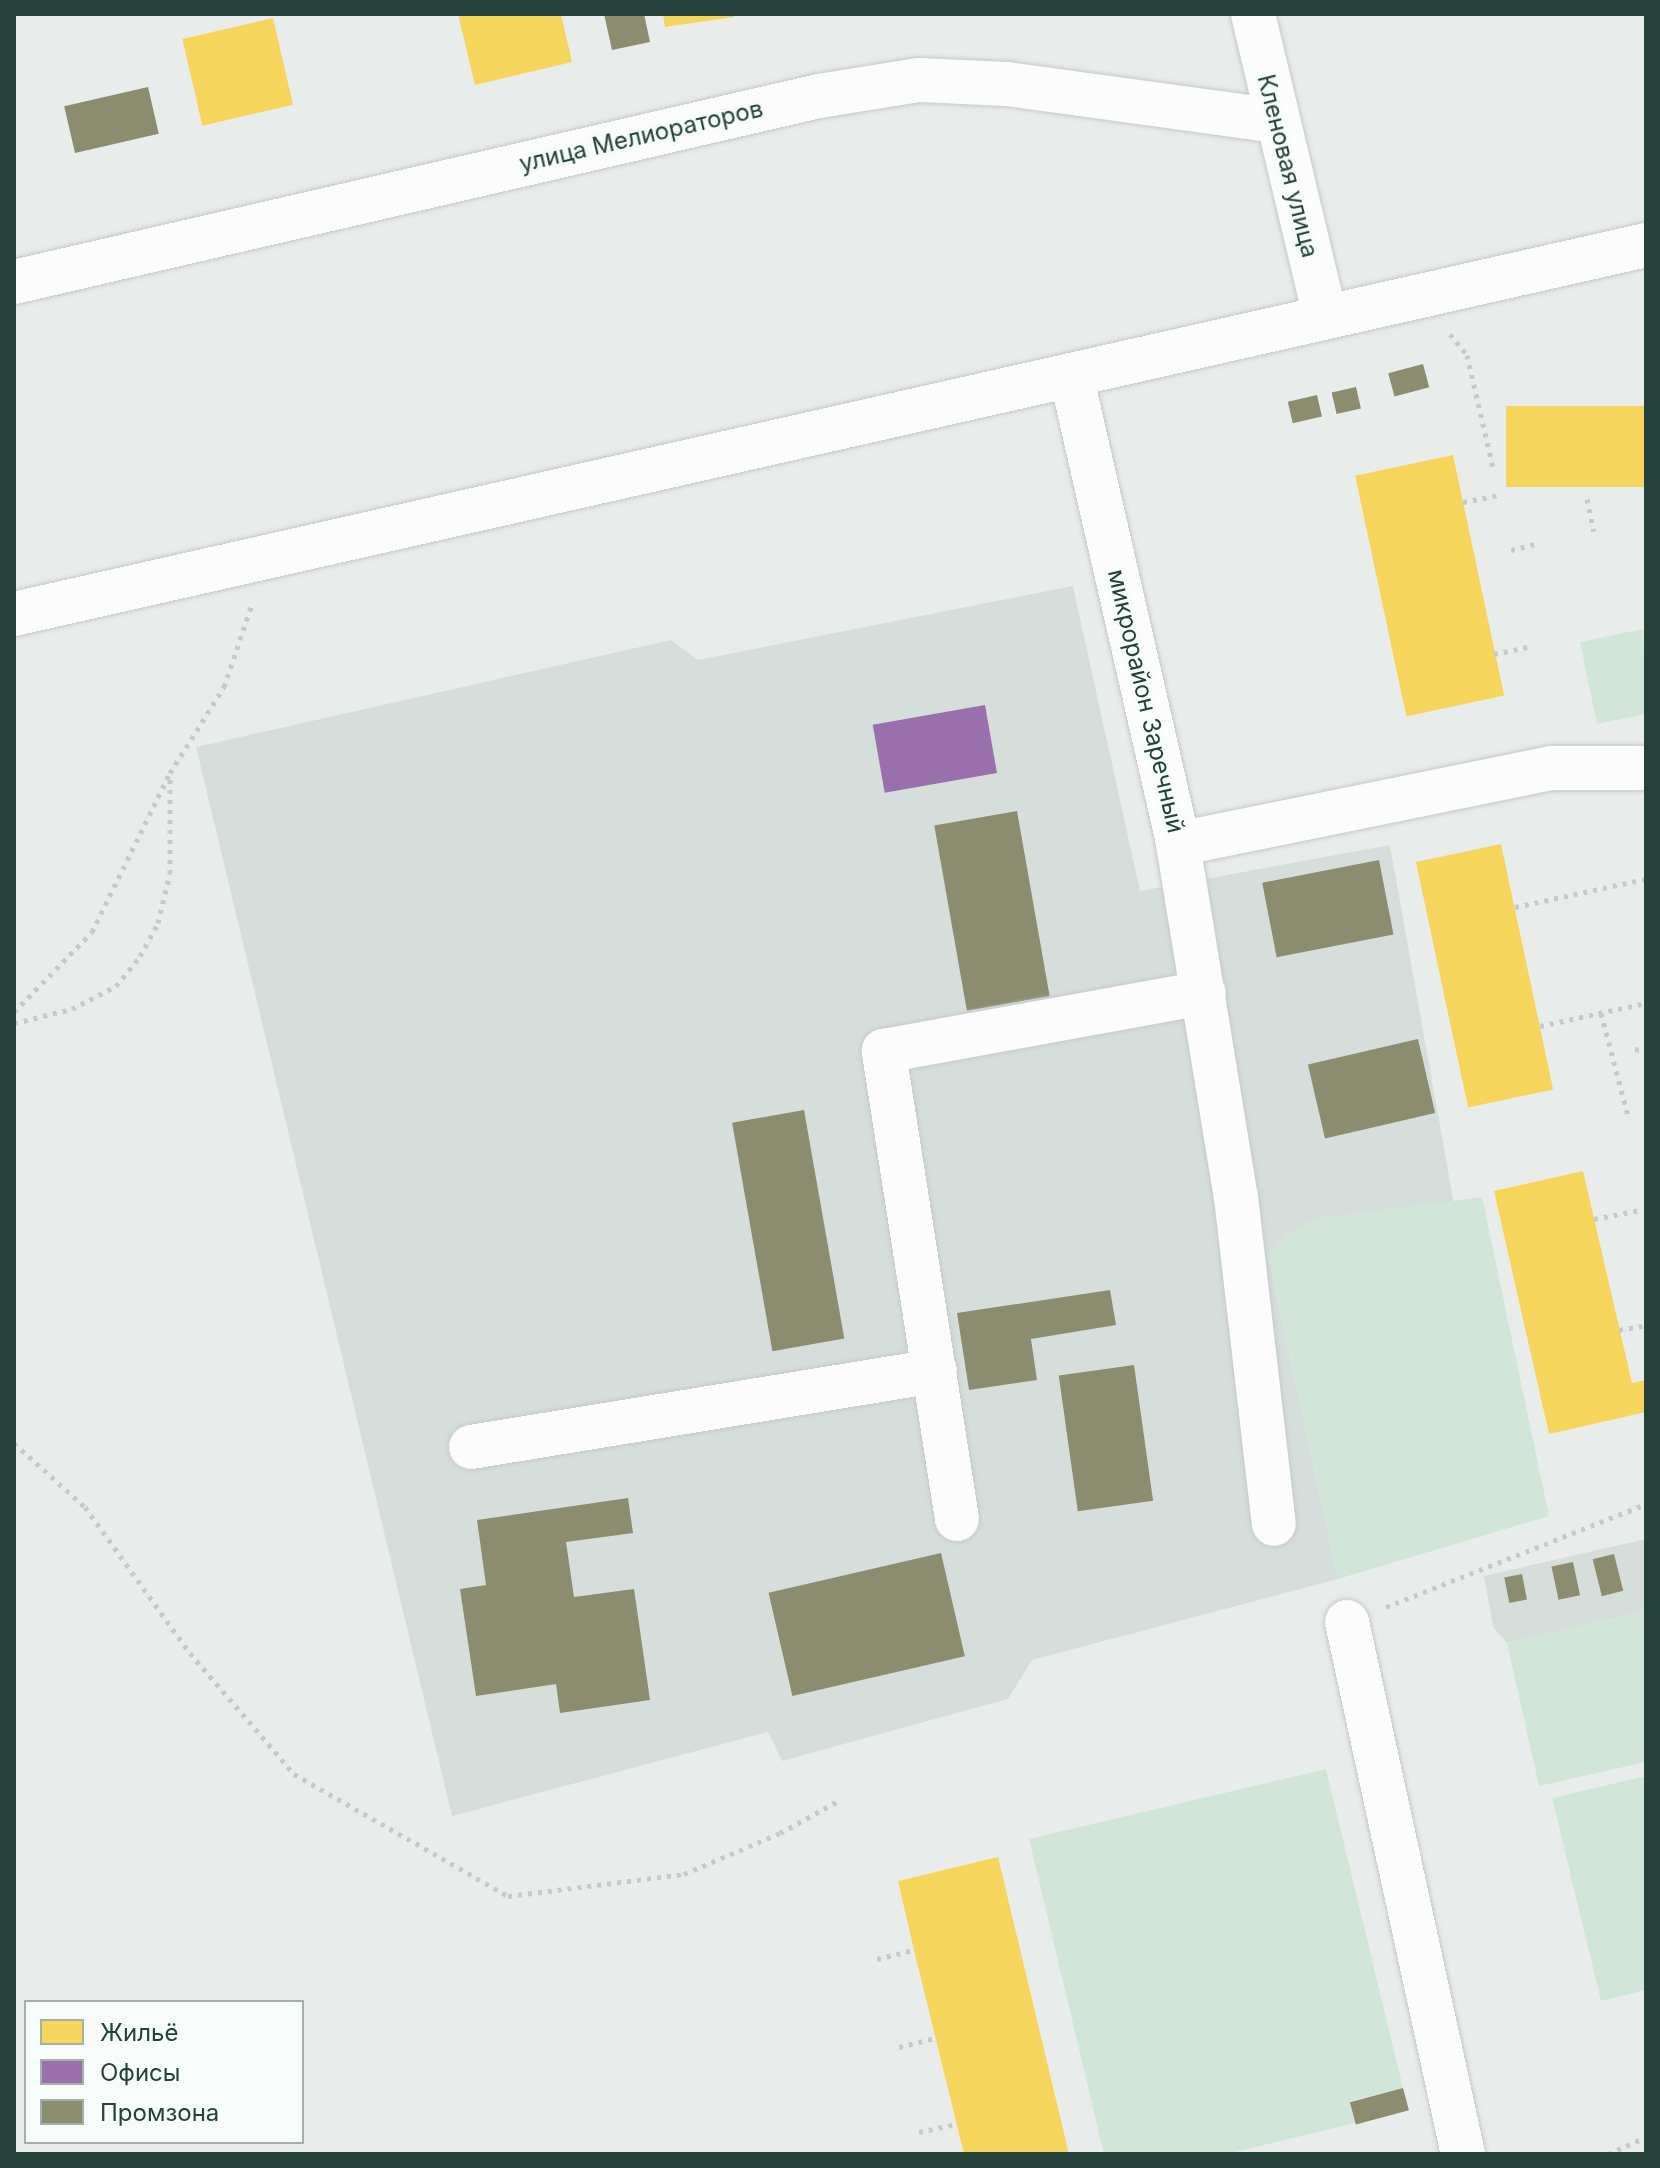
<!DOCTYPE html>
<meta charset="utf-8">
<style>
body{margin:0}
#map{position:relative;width:1660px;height:2168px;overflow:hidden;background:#e8edeb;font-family:Inter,sans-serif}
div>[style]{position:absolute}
.built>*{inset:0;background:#d6dedb}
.green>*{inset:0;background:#d1e6d8}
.homes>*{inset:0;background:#f6d55c;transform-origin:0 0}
.offices>*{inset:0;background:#9970ab;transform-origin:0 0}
.industry>*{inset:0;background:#8c8c6e;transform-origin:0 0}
.path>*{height:5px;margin-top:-2.5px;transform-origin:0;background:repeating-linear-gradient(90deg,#c3ccca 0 4px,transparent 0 10px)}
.roads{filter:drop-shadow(0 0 2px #c5cac8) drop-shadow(0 0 2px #c5cac8)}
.minor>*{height:44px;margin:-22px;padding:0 22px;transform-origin:22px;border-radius:22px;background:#fcfcfc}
span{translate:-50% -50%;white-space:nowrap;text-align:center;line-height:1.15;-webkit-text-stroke:8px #f7fbf9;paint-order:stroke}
.street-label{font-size:24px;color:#24423a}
.frame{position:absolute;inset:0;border:16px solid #24423a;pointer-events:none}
.legend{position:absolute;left:24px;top:2000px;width:280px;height:144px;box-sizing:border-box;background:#f7fbf9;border:2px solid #a3b1ad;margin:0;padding:10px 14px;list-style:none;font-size:24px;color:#24423a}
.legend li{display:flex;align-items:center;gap:16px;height:40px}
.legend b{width:40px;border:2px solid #a3b1ad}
</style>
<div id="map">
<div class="built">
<div style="clip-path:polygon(1073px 586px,1140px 891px,1390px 845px,1454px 1204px,1314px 1219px,1268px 1255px,1338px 1579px,1032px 1660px,1008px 1699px,782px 1761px,768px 1732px,452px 1816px,196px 747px,671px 640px,698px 660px)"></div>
<div style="clip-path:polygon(1646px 1539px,1646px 1611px,1507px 1643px,1493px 1627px,1484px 1576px)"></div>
</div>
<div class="green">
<div style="clip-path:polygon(1643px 629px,1646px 714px,1597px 724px,1580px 642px)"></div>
<div style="clip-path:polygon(1482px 1197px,1549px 1516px,1338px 1579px,1268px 1255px,1291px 1231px,1314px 1219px)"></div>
<div style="clip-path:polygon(1646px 1611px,1646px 1762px,1539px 1786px,1507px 1643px)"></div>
<div style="clip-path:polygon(1326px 1769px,1403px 2088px,1350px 2101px,1355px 2123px,1227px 2154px,1104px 2154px,1029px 1839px)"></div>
<div style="clip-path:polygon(1646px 1776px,1646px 1990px,1601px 2001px,1552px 1798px)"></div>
</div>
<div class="homes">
<div style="clip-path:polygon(458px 14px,561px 14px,572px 62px,475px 85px)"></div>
<div style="clip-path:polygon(663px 14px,734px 14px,734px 17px,665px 27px)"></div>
<div style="left:273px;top:18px;width:89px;height:93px;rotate:77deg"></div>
<div style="left:1646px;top:406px;width:81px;height:140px;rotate:90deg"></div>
<div style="left:1453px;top:455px;width:246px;height:100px;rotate:78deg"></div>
<div style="left:1501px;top:844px;width:251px;height:87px;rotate:78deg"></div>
<div style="clip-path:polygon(1583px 1171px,1632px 1383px,1646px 1380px,1646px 1412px,1549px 1434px,1494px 1191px)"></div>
<div style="clip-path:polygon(998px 1857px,1069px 2154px,964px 2154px,914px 1950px,898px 1881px)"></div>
</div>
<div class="offices">
<div style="left:985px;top:705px;width:69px;height:114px;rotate:80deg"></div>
</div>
<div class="industry">
<div style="clip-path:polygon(604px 14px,644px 14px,650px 42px,612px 50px)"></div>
<div style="left:148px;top:87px;width:48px;height:86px;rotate:77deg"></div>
<div style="left:1423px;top:364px;width:24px;height:36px;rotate:75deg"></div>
<div style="left:1356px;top:387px;width:22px;height:25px;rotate:77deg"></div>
<div style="left:1317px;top:395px;width:22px;height:30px;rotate:77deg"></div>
<div style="left:1017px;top:811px;width:188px;height:84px;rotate:80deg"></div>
<div style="left:1379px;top:860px;width:76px;height:119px;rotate:79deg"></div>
<div style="left:1418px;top:1039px;width:76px;height:113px;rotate:77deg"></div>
<div style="left:804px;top:1110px;width:232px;height:73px;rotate:80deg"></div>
<div style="clip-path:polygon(1110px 1290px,1116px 1325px,1031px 1339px,1037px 1380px,969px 1390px,957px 1313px)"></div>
<div style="left:1134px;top:1365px;width:137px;height:76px;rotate:82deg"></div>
<div style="clip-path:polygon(628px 1498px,633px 1533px,566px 1542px,574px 1597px,634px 1589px,650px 1700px,560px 1713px,556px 1684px,476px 1696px,460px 1589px,486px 1585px,477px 1520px)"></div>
<div style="left:941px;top:1553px;width:106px;height:177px;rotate:77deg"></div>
<div style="left:1614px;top:1554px;width:38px;height:22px;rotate:76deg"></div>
<div style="left:1573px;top:1562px;width:34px;height:22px;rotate:78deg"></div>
<div style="left:1522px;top:1574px;width:26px;height:18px;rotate:79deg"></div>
<div style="left:1403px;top:2088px;width:23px;height:55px;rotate:75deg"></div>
</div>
<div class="path">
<div style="left:1450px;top:334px;width:27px;rotate:51deg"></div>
<div style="left:1467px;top:355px;width:120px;rotate:77deg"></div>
<div style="left:1587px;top:499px;width:33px;rotate:78deg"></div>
<div style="left:1463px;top:502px;width:37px;rotate:-11deg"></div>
<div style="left:1511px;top:550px;width:30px;rotate:-14deg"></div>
<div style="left:1494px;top:654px;width:35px;rotate:-12deg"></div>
<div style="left:1515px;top:907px;width:134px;rotate:-12.1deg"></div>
<div style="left:14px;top:1012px;width:112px;rotate:-45.7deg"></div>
<div style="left:92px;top:932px;width:177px;rotate:-63.9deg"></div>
<div style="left:170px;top:773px;width:102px;rotate:-57.9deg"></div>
<div style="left:224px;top:687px;width:88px;rotate:-71.4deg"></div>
<div style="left:1601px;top:1013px;width:106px;rotate:75.3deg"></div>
<div style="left:14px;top:1023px;width:60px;rotate:-13.6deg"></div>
<div style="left:72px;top:1009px;width:50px;rotate:-27.6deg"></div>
<div style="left:116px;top:986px;width:38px;rotate:-51deg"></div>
<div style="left:140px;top:956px;width:38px;rotate:-61deg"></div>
<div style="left:158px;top:923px;width:51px;rotate:-76.5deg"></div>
<div style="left:170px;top:873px;width:98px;rotate:-90deg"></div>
<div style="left:1540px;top:1026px;width:108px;rotate:-12.2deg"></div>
<div style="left:1635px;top:1049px;width:11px;rotate:10deg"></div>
<div style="left:1594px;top:1219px;width:47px;rotate:-11.1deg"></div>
<div style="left:1619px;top:1330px;width:27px;rotate:-10deg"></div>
<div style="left:14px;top:1443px;width:96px;rotate:42deg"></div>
<div style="left:85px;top:1507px;width:180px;rotate:54.3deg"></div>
<div style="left:190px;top:1653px;width:160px;rotate:49.3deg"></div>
<div style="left:294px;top:1774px;width:246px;rotate:29.7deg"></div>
<div style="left:508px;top:1896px;width:177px;rotate:-7.1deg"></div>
<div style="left:684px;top:1874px;width:104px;rotate:-23.1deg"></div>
<div style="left:780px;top:1833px;width:68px;rotate:-28.8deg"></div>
<div style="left:1386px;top:1607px;width:280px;rotate:-21.6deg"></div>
<div style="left:877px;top:1959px;width:38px;rotate:-14deg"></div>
<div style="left:899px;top:2047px;width:38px;rotate:-14deg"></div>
<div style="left:919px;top:2132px;width:38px;rotate:-12deg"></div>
<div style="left:1608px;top:2154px;width:42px;rotate:-24.1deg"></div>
</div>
<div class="roads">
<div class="minor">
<div style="left:1253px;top:14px;width:311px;rotate:76.6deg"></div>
<div style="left:14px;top:282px;width:826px;rotate:-13.01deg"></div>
<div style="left:819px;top:96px;width:101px;rotate:-9.1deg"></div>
<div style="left:919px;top:80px;width:88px;rotate:2.6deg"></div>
<div style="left:1007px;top:84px;width:272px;rotate:7.8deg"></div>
<div style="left:1071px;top:375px;width:481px;rotate:77.1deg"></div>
<div style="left:1178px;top:844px;width:381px;rotate:-11.5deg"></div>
<div style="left:1551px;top:768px;width:95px"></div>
<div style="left:14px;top:614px;width:1673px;rotate:-12.74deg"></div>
<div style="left:1178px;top:844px;width:358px;rotate:80.7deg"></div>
<div style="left:1236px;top:1197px;width:329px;rotate:83.4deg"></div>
<div style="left:471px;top:1447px;width:470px;rotate:-9.3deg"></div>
<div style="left:957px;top:1519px;width:474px;rotate:-98.9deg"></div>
<div style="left:884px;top:1051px;width:325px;rotate:-10.3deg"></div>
<div style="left:1347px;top:1622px;width:544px;rotate:77.7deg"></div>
</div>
</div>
<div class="street-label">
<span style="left:641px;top:136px;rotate:-13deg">улица Мелиораторов</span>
<span style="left:1288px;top:166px;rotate:76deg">Кленовая улица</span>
<span style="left:1146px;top:701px;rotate:77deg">микрорайон Заречный</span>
</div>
<div class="frame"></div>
<ul class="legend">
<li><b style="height:22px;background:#f6d55c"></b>Жильё</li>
<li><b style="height:22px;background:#9970ab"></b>Офисы</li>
<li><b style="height:22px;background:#8c8c6e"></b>Промзона</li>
</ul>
</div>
